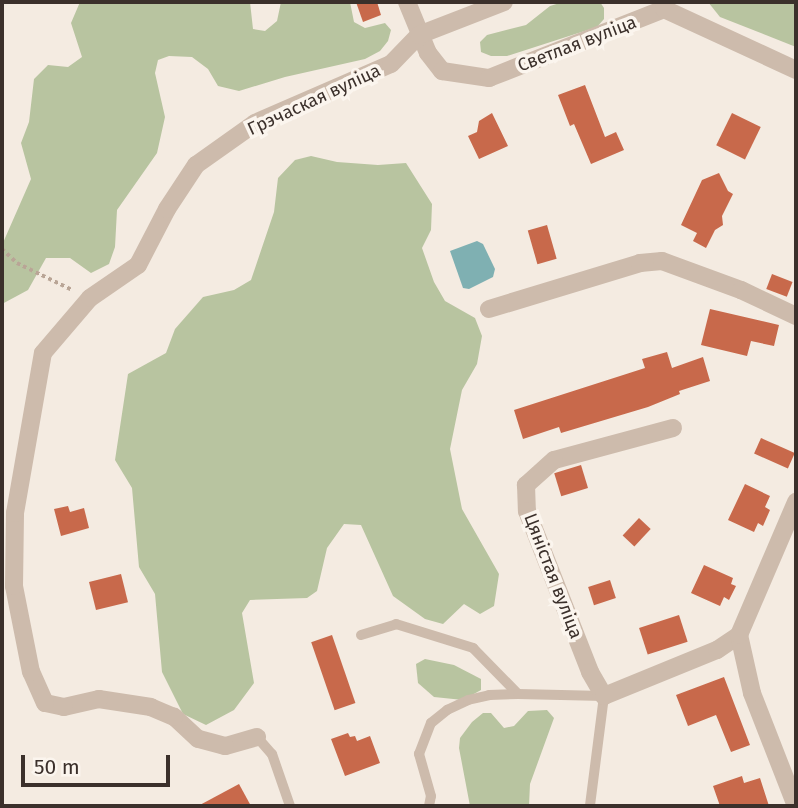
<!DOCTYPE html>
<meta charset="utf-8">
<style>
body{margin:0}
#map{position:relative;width:798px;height:808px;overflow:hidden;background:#f4ebe1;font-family:"Fira Sans",sans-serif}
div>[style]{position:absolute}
.green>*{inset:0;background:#b8c4a0}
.water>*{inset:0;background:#7fb0b2}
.building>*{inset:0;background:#c8694b;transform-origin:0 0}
.path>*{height:3.5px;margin-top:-1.75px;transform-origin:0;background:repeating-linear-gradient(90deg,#b9a596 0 3.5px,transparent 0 7px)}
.lane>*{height:10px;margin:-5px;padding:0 5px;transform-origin:5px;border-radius:5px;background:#cdbbac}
.street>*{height:18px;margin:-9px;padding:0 9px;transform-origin:9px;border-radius:9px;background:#cdbbac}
span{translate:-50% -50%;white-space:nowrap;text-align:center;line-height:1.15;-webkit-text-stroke:7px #fbf5ee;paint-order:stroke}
.street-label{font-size:18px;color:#3b302b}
.frame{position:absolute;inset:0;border:4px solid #3b302b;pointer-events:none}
.scale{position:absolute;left:21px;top:755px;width:149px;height:32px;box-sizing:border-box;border:4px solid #3b302b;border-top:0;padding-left:9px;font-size:21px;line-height:24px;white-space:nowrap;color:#3b302b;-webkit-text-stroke:5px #fbf5ee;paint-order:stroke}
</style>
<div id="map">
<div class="green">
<div style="clip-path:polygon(80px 2px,250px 2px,253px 29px,265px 31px,277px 21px,281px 2px,350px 2px,354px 22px,365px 28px,385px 23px,391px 30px,388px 41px,380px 51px,365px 59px,285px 77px,239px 91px,218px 86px,208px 69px,192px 57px,169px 56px,158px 60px,155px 73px,165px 117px,157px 153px,117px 210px,115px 247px,109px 264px,91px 273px,70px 258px,46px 258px,28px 290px,2px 304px,2px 245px,31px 179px,21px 143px,29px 122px,34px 79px,48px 65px,68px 67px,82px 57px,71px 23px)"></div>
<div style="clip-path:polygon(563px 2px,600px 2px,604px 8px,604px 19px,597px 27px,507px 56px,491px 56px,481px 52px,480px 42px,487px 35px,526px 25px,550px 6px)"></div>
<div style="clip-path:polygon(708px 2px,796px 2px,796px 47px,720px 17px)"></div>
<div style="clip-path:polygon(311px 156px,337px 162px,378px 165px,406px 163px,432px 204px,431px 230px,422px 248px,434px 282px,445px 301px,475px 318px,482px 336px,477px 364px,462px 390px,450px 449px,462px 509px,499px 574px,494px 606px,480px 614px,464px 604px,443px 624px,425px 619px,393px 596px,361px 525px,344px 524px,327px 548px,317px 591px,307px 598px,250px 600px,242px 613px,254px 683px,234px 710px,206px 725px,183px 714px,162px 672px,155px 594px,139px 567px,132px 488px,115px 460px,128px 374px,166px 353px,175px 329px,203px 297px,234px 290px,251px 280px,274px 212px,278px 178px,295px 160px)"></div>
<div style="clip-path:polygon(425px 659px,454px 665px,481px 679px,481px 690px,463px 700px,434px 697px,418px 683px,416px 664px)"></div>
<div style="clip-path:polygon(547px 710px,554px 718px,530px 784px,529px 806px,470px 806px,459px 748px,460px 738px,472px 722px,483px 713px,491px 713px,504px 728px,514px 726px,528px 711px)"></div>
</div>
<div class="water">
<div style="clip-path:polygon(477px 241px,483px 244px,495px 269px,493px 277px,469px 289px,463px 288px,450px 251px)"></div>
</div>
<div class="building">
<div style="clip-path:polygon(356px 2px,377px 2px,381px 15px,363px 22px)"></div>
<div style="clip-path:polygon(585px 85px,605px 137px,616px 132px,624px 150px,591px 164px,574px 124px,570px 126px,558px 95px)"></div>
<div style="clip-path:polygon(492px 113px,508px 146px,479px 159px,468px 136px,477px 132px,479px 121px)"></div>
<div style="left:732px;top:113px;width:32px;height:36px;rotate:26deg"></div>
<div style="clip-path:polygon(719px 173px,728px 191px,733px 194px,722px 216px,723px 225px,715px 230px,706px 248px,693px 241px,697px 233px,681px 225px,702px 180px)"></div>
<div style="left:547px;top:225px;width:35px;height:20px;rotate:74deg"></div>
<div style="left:772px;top:274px;width:22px;height:16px;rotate:21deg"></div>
<div style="clip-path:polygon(710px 309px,779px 325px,774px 346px,751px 341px,747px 356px,701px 345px)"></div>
<div style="clip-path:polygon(667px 352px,672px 368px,703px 357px,710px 381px,679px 391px,680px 394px,648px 407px,561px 433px,559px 427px,523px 439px,514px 410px,645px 368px,642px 359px)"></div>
<div style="left:761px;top:438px;width:37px;height:17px;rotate:24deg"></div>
<div style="left:581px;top:465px;width:24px;height:28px;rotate:73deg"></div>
<div style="clip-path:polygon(745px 484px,770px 496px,765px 507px,770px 510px,763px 526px,758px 523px,754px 532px,728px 520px)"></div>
<div style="clip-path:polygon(68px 506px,70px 512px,84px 508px,89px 528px,61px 536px,54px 509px)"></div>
<div style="left:639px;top:518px;width:16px;height:24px;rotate:43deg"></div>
<div style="clip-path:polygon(704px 565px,733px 578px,731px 584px,736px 586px,729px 600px,724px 597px,720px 606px,691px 593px)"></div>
<div style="left:121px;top:574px;width:29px;height:33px;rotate:76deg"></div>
<div style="left:610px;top:580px;width:19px;height:23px;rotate:72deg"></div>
<div style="left:679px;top:615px;width:28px;height:42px;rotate:72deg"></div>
<div style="left:332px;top:635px;width:72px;height:22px;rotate:71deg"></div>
<div style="clip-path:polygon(724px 677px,750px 745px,731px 752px,716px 715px,688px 726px,676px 695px)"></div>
<div style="clip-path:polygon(348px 733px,350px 737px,355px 736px,357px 741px,370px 736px,380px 763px,345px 776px,331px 739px)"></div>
<div style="clip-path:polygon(742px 776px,744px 783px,760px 778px,769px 806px,720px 806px,713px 786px)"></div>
<div style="clip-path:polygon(239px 784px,251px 806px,198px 806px)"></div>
</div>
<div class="path">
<div style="left:2px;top:249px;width:21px;rotate:43deg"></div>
<div style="left:17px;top:263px;width:61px;rotate:26.1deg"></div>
</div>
<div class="lane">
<div style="left:361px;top:635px;width:37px;rotate:-17deg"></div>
<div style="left:396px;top:624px;width:81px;rotate:17.3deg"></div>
<div style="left:473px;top:648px;width:64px;rotate:45.6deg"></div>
<div style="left:257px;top:737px;width:23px;rotate:49deg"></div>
<div style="left:272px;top:754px;width:55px;rotate:70.9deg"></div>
<div style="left:429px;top:806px;width:10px;rotate:-79deg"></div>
<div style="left:431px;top:796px;width:44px;rotate:-105.9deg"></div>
<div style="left:419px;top:754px;width:33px;rotate:-69deg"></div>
<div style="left:431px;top:723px;width:21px;rotate:-39deg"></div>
<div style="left:447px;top:710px;width:23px;rotate:-25deg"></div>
<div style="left:468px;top:700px;width:22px;rotate:-13deg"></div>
<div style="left:489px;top:695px;width:29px;rotate:-2deg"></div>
<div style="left:518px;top:694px;width:86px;rotate:1.3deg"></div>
<div style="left:604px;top:696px;width:111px;rotate:97.3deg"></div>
</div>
<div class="street">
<div style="left:407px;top:2px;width:55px;rotate:67.6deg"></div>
<div style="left:428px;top:53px;width:23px;rotate:52deg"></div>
<div style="left:442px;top:71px;width:48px;rotate:8.5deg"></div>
<div style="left:489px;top:78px;width:188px;rotate:-21.5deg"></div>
<div style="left:664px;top:9px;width:145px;rotate:24.8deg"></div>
<div style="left:489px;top:309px;width:158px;rotate:-16.9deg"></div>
<div style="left:640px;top:263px;width:22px;rotate:-5deg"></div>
<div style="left:662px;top:261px;width:84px;rotate:20.2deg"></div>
<div style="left:741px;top:290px;width:61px;rotate:25.3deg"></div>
<div style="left:673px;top:428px;width:123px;rotate:164.9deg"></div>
<div style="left:554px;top:460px;width:38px;rotate:138deg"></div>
<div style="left:526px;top:485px;width:26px;rotate:88deg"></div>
<div style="left:527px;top:511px;width:173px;rotate:68.6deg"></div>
<div style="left:590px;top:672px;width:28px;rotate:60deg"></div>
<div style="left:604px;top:696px;width:122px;rotate:-22.2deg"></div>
<div style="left:717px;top:650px;width:27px;rotate:-34deg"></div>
<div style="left:257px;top:737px;width:33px;rotate:164deg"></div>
<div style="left:225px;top:746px;width:28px;rotate:-165deg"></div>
<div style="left:198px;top:739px;width:33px;rotate:-137deg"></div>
<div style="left:174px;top:717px;width:25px;rotate:-157deg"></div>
<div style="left:151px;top:707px;width:53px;rotate:-171.3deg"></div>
<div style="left:99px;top:699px;width:36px;rotate:167deg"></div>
<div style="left:64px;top:707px;width:19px;rotate:-168deg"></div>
<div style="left:45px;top:703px;width:34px;rotate:-114deg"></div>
<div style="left:31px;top:672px;width:88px;rotate:-101.2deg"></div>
<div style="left:14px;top:586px;width:73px;rotate:-89.2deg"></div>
<div style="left:15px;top:513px;width:162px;rotate:-80.1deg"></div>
<div style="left:43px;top:353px;width:72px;rotate:-49.5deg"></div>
<div style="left:90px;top:298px;width:58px;rotate:-34.5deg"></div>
<div style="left:138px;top:265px;width:63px;rotate:-62.6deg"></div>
<div style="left:167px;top:209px;width:53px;rotate:-56.6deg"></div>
<div style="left:196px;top:165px;width:72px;rotate:-35.4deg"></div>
<div style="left:255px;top:123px;width:148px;rotate:-23.5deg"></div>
<div style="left:391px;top:64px;width:40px;rotate:-46deg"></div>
<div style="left:419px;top:35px;width:91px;rotate:-21.2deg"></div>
<div style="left:796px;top:806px;width:121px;rotate:-111.3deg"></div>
<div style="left:752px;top:693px;width:59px;rotate:-102.6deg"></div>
<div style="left:739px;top:635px;width:145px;rotate:-66.8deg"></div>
</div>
<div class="street-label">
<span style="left:577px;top:44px;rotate:-21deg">Светлая вуліца</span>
<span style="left:314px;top:100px;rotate:-25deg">Грэчаская вуліца</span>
<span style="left:553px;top:576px;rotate:69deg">Цяністая вуліца</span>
</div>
<div class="frame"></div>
<div class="scale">50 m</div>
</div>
